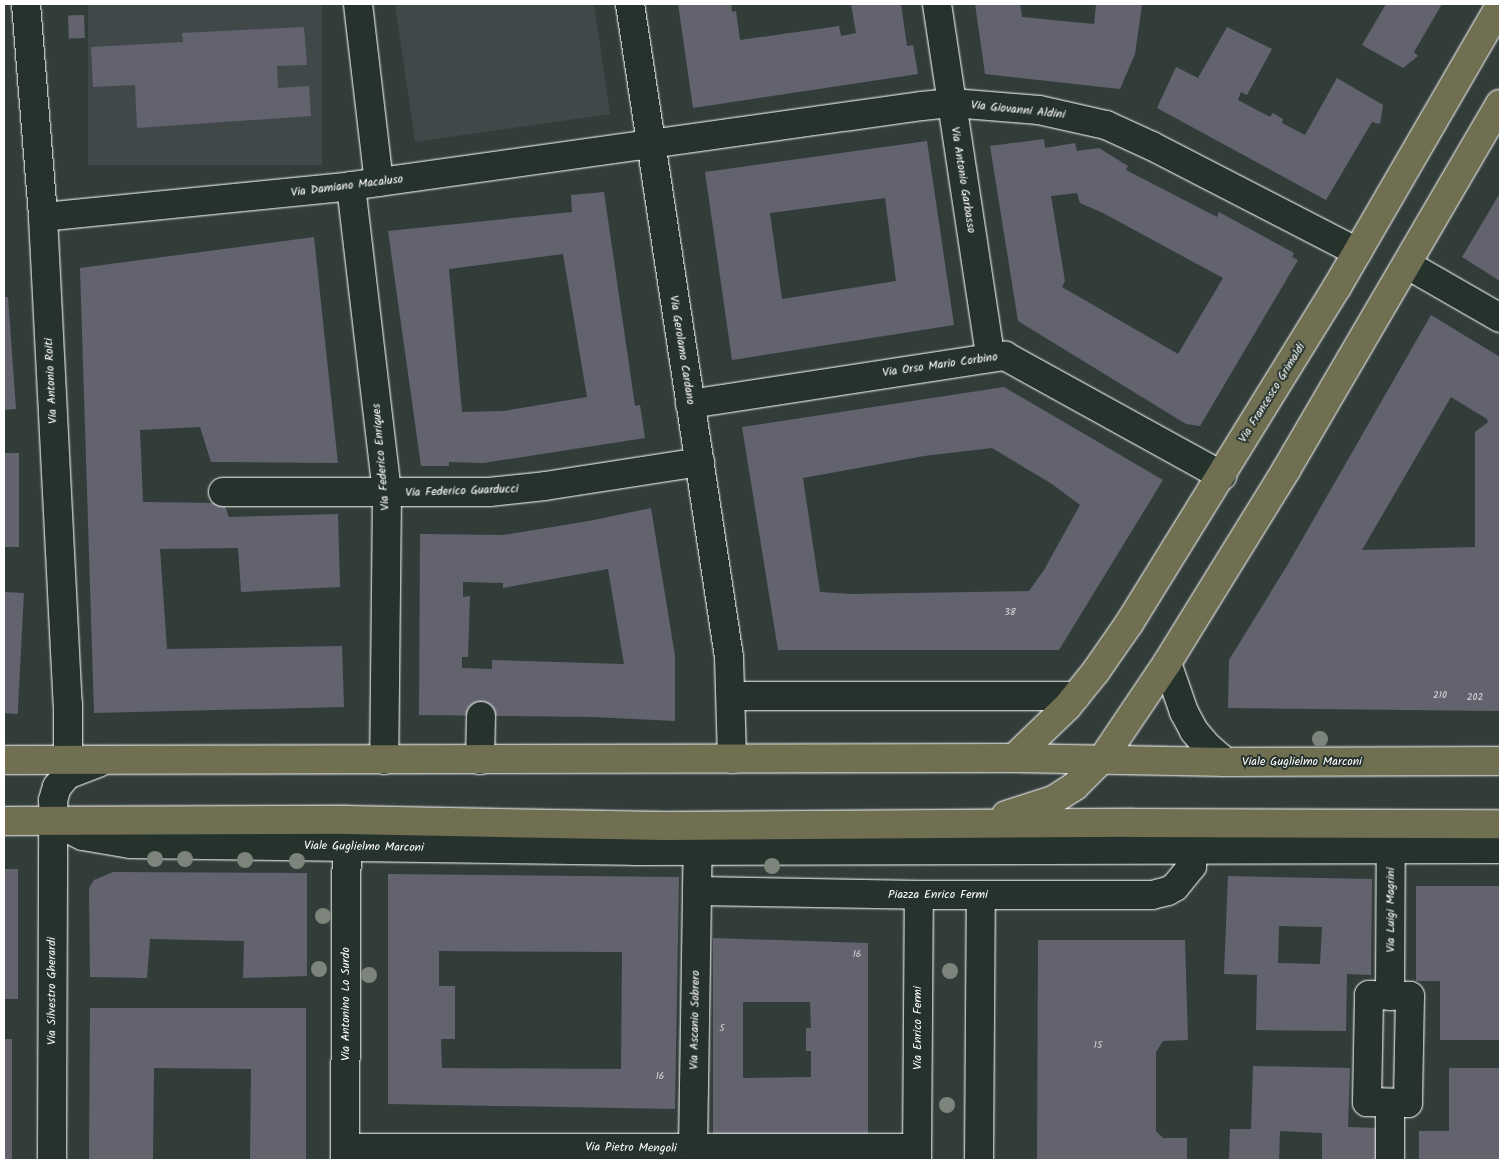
<!DOCTYPE html>
<style>
body{margin:0}
#map{position:relative;width:1504px;height:1164px;overflow:hidden;background:#323d3a;font-family:Kalam,sans-serif}
div>[style]{position:absolute}
.built>*{inset:0;background:#41484a;transform-origin:0 0}
.building>*{inset:0;background:#63636f;transform-origin:0 0}
.roads{filter:drop-shadow(0 0 1px #fff) drop-shadow(0 0 1px #fff)}
.minor>*{height:28px;margin:-14px;padding:0 14px;transform-origin:14px;border-radius:14px;background:#26332d}
.major>*{height:28px;margin:-14px;padding:0 14px;transform-origin:14px;border-radius:14px;background:#716f52}
.trees>*{width:16px;height:16px;margin:-8px;border-radius:50%;background:#7c847b}
span{translate:-50% -50%;white-space:nowrap;text-align:center;line-height:1.15;-webkit-text-stroke:4px #26332d;paint-order:stroke}
.number-label{font-size:10px;color:#d8d8db}
.number-label span{-webkit-text-stroke-width:0}
.street-label{font-size:12px;color:#fff}
.frame{position:absolute;inset:0;border:5px solid #fff;pointer-events:none}
</style>
<div id="map">
<div class="built">
<div style="left:88px;top:4px;width:234px;height:161px"></div>
<div style="clip-path:polygon(395px 4px,594px 4px,610px 114px,415px 142px)"></div>
</div>
<div class="building">
<div style="clip-path:polygon(678px 4px,731px 4px,732px 12px,736px 11px,740px 40px,839px 26px,841px 36px,856px 33px,851px 4px,901px 4px,907px 46px,913px 45px,918px 74px,693px 108px)"></div>
<div style="clip-path:polygon(975px 4px,1020px 4px,1022px 17px,1094px 24px,1096px 4px,1142px 4px,1135px 54px,1120px 89px,985px 74px)"></div>
<div style="clip-path:polygon(1386px 4px,1442px 4px,1414px 52px,1418px 56px,1403px 68px,1362px 45px)"></div>
<div style="left:84px;top:15px;width:23px;height:16px;rotate:88deg"></div>
<div style="clip-path:polygon(304px 27px,307px 65px,277px 66px,278px 88px,309px 86px,311px 116px,137px 128px,135px 85px,93px 87px,91px 47px,183px 42px,182px 33px)"></div>
<div style="clip-path:polygon(1227px 27px,1272px 49px,1247px 95px,1241px 92px,1238px 100px,1270px 117px,1273px 113px,1283px 119px,1282px 123px,1305px 135px,1337px 78px,1383px 105px,1380px 124px,1372px 122px,1326px 200px,1157px 108px,1176px 67px,1198px 78px)"></div>
<div style="clip-path:polygon(evenodd,1044px 139px,1045px 148px,1075px 143px,1077px 151px,1099px 148px,1128px 166px,1126px 170px,1217px 217px,1219px 212px,1294px 253px,1292px 257px,1298px 260px,1200px 426px,1186px 424px,1018px 321px,990px 146px,1044px 139px,1077px 193px,1080px 203px,1103px 213px,1223px 278px,1178px 354px,1062px 287px,1065px 281px,1051px 196px,1077px 193px)"></div>
<div style="clip-path:polygon(evenodd,927px 141px,954px 325px,732px 360px,705px 172px,927px 141px,885px 198px,896px 281px,782px 299px,770px 213px,885px 198px)"></div>
<div style="clip-path:polygon(evenodd,604px 192px,635px 406px,640px 405px,645px 438px,483px 463px,449px 462px,449px 466px,421px 466px,388px 231px,572px 212px,571px 195px,604px 192px,563px 254px,587px 397px,504px 411px,462px 412px,449px 269px,563px 254px)"></div>
<div style="clip-path:polygon(1500px 193px,1500px 281px,1462px 257px)"></div>
<div style="clip-path:polygon(314px 237px,338px 463px,211px 462px,200px 427px,140px 430px,143px 502px,224px 503px,229px 517px,338px 514px,340px 587px,241px 592px,238px 548px,160px 549px,167px 649px,342px 646px,344px 707px,94px 713px,80px 268px)"></div>
<div style="clip-path:polygon(4px 297px,8px 297px,16px 409px,4px 410px)"></div>
<div style="clip-path:polygon(evenodd,1431px 315px,1500px 357px,1500px 711px,1228px 708px,1229px 660px,1288px 564px,1431px 315px,1451px 397px,1487px 419px,1488px 422px,1475px 432px,1475px 547px,1362px 550px,1451px 397px)"></div>
<div style="clip-path:polygon(evenodd,1004px 387px,1163px 480px,1059px 650px,778px 650px,742px 427px,1004px 387px,992px 448px,1052px 484px,1080px 505px,1044px 570px,1029px 591px,852px 594px,820px 592px,803px 478px,924px 456px,992px 448px)"></div>
<div style="left:4px;top:453px;width:15px;height:94px"></div>
<div style="clip-path:polygon(evenodd,651px 508px,675px 656px,675px 721px,594px 717px,419px 715px,420px 534px,503px 535px,589px 521px,651px 508px,608px 569px,624px 664px,492px 660px,492px 669px,462px 668px,462px 657px,468px 657px,470px 596px,463px 597px,463px 582px,503px 583px,503px 588px,608px 569px)"></div>
<div style="left:4px;top:592px;width:20px;height:121px;rotate:3deg"></div>
<div style="left:4px;top:869px;width:14px;height:130px"></div>
<div style="clip-path:polygon(113px 872px,307px 873px,307px 976px,243px 978px,244px 941px,150px 939px,147px 978px,90px 977px,89px 888px,94px 880px)"></div>
<div style="clip-path:polygon(evenodd,388px 874px,679px 877px,675px 1109px,388px 1104px,388px 874px,439px 951px,622px 952px,621px 1069px,442px 1068px,441px 1039px,455px 1039px,455px 986px,439px 986px,439px 951px)"></div>
<div style="clip-path:polygon(evenodd,1228px 876px,1372px 879px,1371px 975px,1347px 974px,1346px 1031px,1256px 1030px,1257px 975px,1224px 974px,1228px 876px,1279px 926px,1322px 927px,1320px 964px,1278px 963px,1279px 926px)"></div>
<div style="clip-path:polygon(1416px 886px,1500px 886px,1500px 1040px,1440px 1040px,1440px 981px,1416px 981px)"></div>
<div style="clip-path:polygon(evenodd,713px 938px,868px 943px,868px 1135px,713px 1136px,713px 938px,743px 1002px,810px 1002px,811px 1028px,806px 1028px,806px 1051px,811px 1051px,811px 1077px,743px 1078px,743px 1002px)"></div>
<div style="clip-path:polygon(1038px 940px,1185px 940px,1188px 1040px,1163px 1041px,1156px 1052px,1156px 1131px,1163px 1138px,1187px 1138px,1187px 1160px,1037px 1160px)"></div>
<div style="clip-path:polygon(90px 1008px,306px 1008px,306px 1160px,250px 1160px,251px 1069px,154px 1068px,153px 1160px,89px 1160px)"></div>
<div style="left:4px;top:1039px;width:8px;height:121px"></div>
<div style="clip-path:polygon(1253px 1066px,1350px 1068px,1348px 1127px,1377px 1128px,1376px 1160px,1322px 1160px,1322px 1133px,1280px 1131px,1279px 1160px,1229px 1160px,1230px 1129px,1251px 1129px)"></div>
<div style="clip-path:polygon(1449px 1068px,1500px 1068px,1500px 1160px,1419px 1160px,1419px 1131px,1449px 1131px)"></div>
</div>
<div class="roads">
<div class="minor">
<div style="left:26px;top:4px;width:214px;rotate:85.4deg"></div>
<div style="left:43px;top:217px;width:488px;rotate:87.1deg"></div>
<div style="left:68px;top:704px;width:55px;rotate:90deg"></div>
<div style="left:358px;top:4px;width:179px;rotate:83.3deg"></div>
<div style="left:630px;top:4px;width:660px;rotate:81.38deg"></div>
<div style="left:729px;top:657px;width:102px;rotate:88.3deg"></div>
<div style="left:937px;top:4px;width:356px;rotate:81.4deg"></div>
<div style="left:351px;top:186px;width:309px;rotate:83.3deg"></div>
<div style="left:387px;top:493px;width:267px;rotate:90.6deg"></div>
<div style="left:43px;top:217px;width:310px;rotate:-5.7deg"></div>
<div style="left:351px;top:186px;width:577px;rotate:-7.98deg"></div>
<div style="left:922px;top:106px;width:30px;rotate:-6deg"></div>
<div style="left:952px;top:103px;width:87px;rotate:4.6deg"></div>
<div style="left:1039px;top:110px;width:69px;rotate:12.6deg"></div>
<div style="left:1106px;top:125px;width:51px;rotate:24.5deg"></div>
<div style="left:1152px;top:146px;width:231px;rotate:27.3deg"></div>
<div style="left:1408px;top:265px;width:106px;rotate:29.9deg"></div>
<div style="left:690px;top:404px;width:319px;rotate:-8.7deg"></div>
<div style="left:1005px;top:356px;width:248px;rotate:28.9deg"></div>
<div style="left:223px;top:492px;width:266px"></div>
<div style="left:489px;top:492px;width:56px;rotate:-6.1deg"></div>
<div style="left:545px;top:486px;width:157px;rotate:-8.8deg"></div>
<div style="left:1167px;top:663px;width:52px;rotate:70.9deg"></div>
<div style="left:1184px;top:712px;width:21px;rotate:62deg"></div>
<div style="left:1194px;top:731px;width:21px;rotate:49deg"></div>
<div style="left:1208px;top:747px;width:23px;rotate:41deg"></div>
<div style="left:732px;top:696px;width:344px"></div>
<div style="left:480px;top:760px;width:44px;rotate:-88.7deg"></div>
<div style="left:52px;top:821px;width:34px;rotate:26deg"></div>
<div style="left:83px;top:836px;width:49px;rotate:9.5deg"></div>
<div style="left:131px;top:844px;width:506px;rotate:0.79deg"></div>
<div style="left:637px;top:851px;width:863px;rotate:-0.13deg"></div>
<div style="left:698px;top:833px;width:58px;rotate:91deg"></div>
<div style="left:697px;top:891px;width:222px;rotate:1deg"></div>
<div style="left:919px;top:895px;width:233px"></div>
<div style="left:1152px;top:895px;width:16px;rotate:-14deg"></div>
<div style="left:1168px;top:891px;width:8px;rotate:-30deg"></div>
<div style="left:1175px;top:887px;width:27px;rotate:-51deg"></div>
<div style="left:1192px;top:866px;width:35px;rotate:-85deg"></div>
<div style="left:1369px;top:995px;width:41px;rotate:1.4deg"></div>
<div style="left:1410px;top:996px;width:107px;rotate:91.1deg"></div>
<div style="left:1408px;top:1103px;width:41px;rotate:-178.6deg"></div>
<div style="left:1367px;top:1102px;width:107px;rotate:-88.9deg"></div>
<div style="left:1390px;top:996px;width:165px;rotate:-89.7deg"></div>
<div style="left:345px;top:1148px;width:572px"></div>
<div style="left:693px;top:1149px;width:258px;rotate:-89.1deg"></div>
<div style="left:52px;top:1160px;width:360px;rotate:-89.8deg"></div>
<div style="left:53px;top:800px;width:14px;rotate:-73deg"></div>
<div style="left:57px;top:787px;width:16px;rotate:-50deg"></div>
<div style="left:67px;top:775px;width:34px;rotate:-21deg"></div>
<div style="left:345px;top:1160px;width:331px;rotate:-89.7deg"></div>
<div style="left:917px;top:1160px;width:265px;rotate:-89.6deg"></div>
<div style="left:979px;top:1160px;width:265px;rotate:-89.6deg"></div>
<div style="left:1390px;top:1160px;width:57px;rotate:-90deg"></div>
</div>
<div class="major">
<div style="left:1014px;top:758px;width:74px;rotate:-43.9deg"></div>
<div style="left:1067px;top:707px;width:46px;rotate:-51.1deg"></div>
<div style="left:1096px;top:671px;width:60px;rotate:-55.2deg"></div>
<div style="left:1130px;top:622px;width:394px;rotate:-58.3deg"></div>
<div style="left:1337px;top:287px;width:325px;rotate:-59.9deg"></div>
<div style="left:4px;top:760px;width:1010px;rotate:-0.11deg"></div>
<div style="left:1014px;top:758px;width:211px;rotate:1.1deg"></div>
<div style="left:1225px;top:762px;width:275px;rotate:-0.2deg"></div>
<div style="left:1006px;top:815px;width:49px;rotate:-17.7deg"></div>
<div style="left:1053px;top:800px;width:26px;rotate:-32deg"></div>
<div style="left:1075px;top:786px;width:40px;rotate:-45deg"></div>
<div style="left:1103px;top:758px;width:115px;rotate:-56deg"></div>
<div style="left:1167px;top:663px;width:227px;rotate:-58.3deg"></div>
<div style="left:1286px;top:470px;width:424px;rotate:-59.7deg"></div>
<div style="left:4px;top:821px;width:343px;rotate:-0.2deg"></div>
<div style="left:347px;top:820px;width:318px;rotate:1.1deg"></div>
<div style="left:665px;top:826px;width:468px;rotate:-0.4deg"></div>
<div style="left:1133px;top:823px;width:367px;rotate:0.2deg"></div>
</div>
</div>
<div class="trees">
<div style="left:1320px;top:739px"></div>
<div style="left:155px;top:859px"></div>
<div style="left:185px;top:859px"></div>
<div style="left:245px;top:860px"></div>
<div style="left:297px;top:861px"></div>
<div style="left:772px;top:866px"></div>
<div style="left:323px;top:916px"></div>
<div style="left:319px;top:969px"></div>
<div style="left:950px;top:971px"></div>
<div style="left:369px;top:975px"></div>
<div style="left:947px;top:1105px"></div>
</div>
<div class="number-label">
<span style="left:1010px;top:613px">38</span>
<span style="left:1440px;top:696px">210</span>
<span style="left:1475px;top:698px">202</span>
<span style="left:857px;top:955px">16</span>
<span style="left:722px;top:1029px">5</span>
<span style="left:1098px;top:1046px">15</span>
<span style="left:660px;top:1077px">16</span>
</div>
<div class="street-label">
<span style="left:1018px;top:110px;rotate:6deg">Via Giovanni Aldini</span>
<span style="left:963px;top:180px;rotate:81deg">Via Antonio Garbasso</span>
<span style="left:347px;top:186px;rotate:-7deg">Via Damiano Macaluso</span>
<span style="left:682px;top:350px;rotate:81deg">Via Gerolamo Cardano</span>
<span style="left:940px;top:365px;rotate:-8deg">Via Orso Mario Corbino</span>
<span style="left:51px;top:381px;rotate:-93deg">Via Antonio Roiti</span>
<span style="left:1272px;top:393px;rotate:-58deg">Via Francesco Grimaldi</span>
<span style="left:381px;top:457px;rotate:-95deg">Via Federico Enriques</span>
<span style="left:462px;top:491px;rotate:-2deg">Via Federico Guarducci</span>
<span style="left:1302px;top:762px">Viale Guglielmo Marconi</span>
<span style="left:364px;top:847px;rotate:1deg">Viale Guglielmo Marconi</span>
<span style="left:938px;top:895px">Piazza Enrico Fermi</span>
<span style="left:1391px;top:910px;rotate:-90deg">Via Luigi Magrini</span>
<span style="left:52px;top:991px;rotate:-90deg">Via Silvestro Gherardi</span>
<span style="left:346px;top:1004px;rotate:-90deg">Via Antonino Lo Surdo</span>
<span style="left:695px;top:1020px;rotate:-89deg">Via Ascanio Sobrero</span>
<span style="left:918px;top:1028px;rotate:-90deg">Via Enrico Fermi</span>
<span style="left:631px;top:1148px;rotate:1deg">Via Pietro Mengoli</span>
</div>
<div class="frame"></div>
</div>
